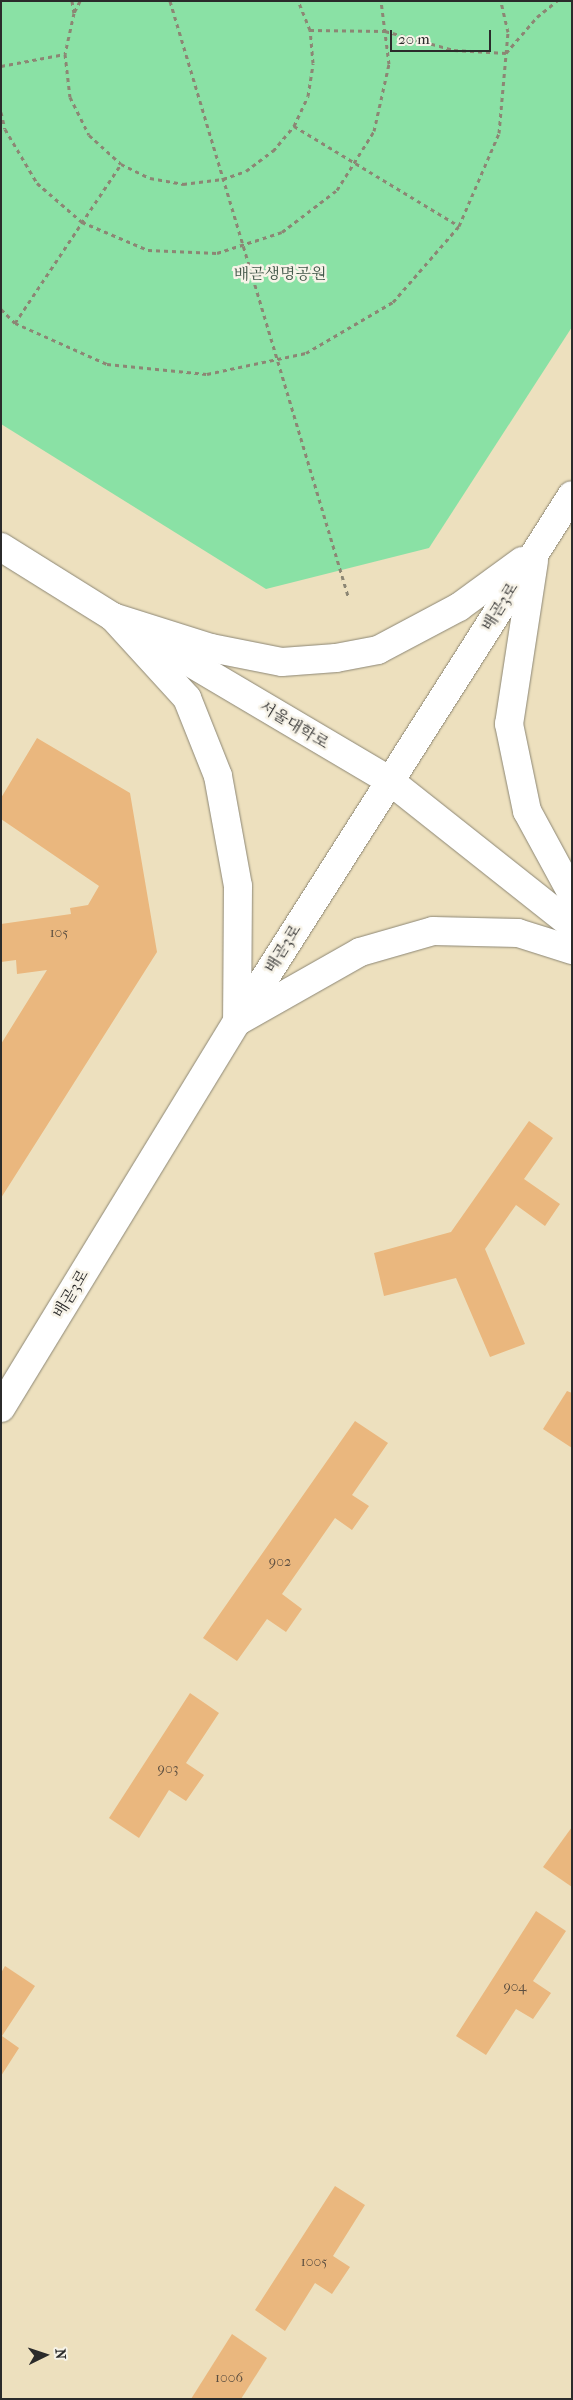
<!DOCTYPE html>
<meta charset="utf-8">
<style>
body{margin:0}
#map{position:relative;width:573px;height:2400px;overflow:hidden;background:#ede0be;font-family:"IM FELL French Canon","Noto Serif KR",serif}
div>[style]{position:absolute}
.green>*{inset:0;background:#8ae1a5}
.building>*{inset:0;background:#eab77e}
.path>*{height:3px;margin-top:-1.5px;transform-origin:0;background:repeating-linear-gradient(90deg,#8c8674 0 4px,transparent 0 8px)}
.roads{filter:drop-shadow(0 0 1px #8c8674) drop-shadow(0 0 1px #8c8674)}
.minor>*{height:28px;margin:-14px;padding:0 14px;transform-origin:14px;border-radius:14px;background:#fff}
.major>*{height:28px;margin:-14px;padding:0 14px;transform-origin:14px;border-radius:14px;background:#fff}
span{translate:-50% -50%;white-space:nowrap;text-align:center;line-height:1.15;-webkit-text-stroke:5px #f7f3e8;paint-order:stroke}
.number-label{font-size:14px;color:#5b4e40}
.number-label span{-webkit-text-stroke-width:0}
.park-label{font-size:16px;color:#43584a}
.street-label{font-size:16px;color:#2b2b2b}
.frame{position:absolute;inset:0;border:2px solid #2b2b2b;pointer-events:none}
.north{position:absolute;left:20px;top:2330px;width:50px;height:50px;-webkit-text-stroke:4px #f7f3e8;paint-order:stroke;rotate:86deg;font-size:14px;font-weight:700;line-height:20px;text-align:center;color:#2b2b2b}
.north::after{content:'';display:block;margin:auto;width:18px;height:22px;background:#2b2b2b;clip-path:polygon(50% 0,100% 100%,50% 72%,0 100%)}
.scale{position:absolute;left:390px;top:30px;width:101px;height:22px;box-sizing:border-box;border:2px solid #2b2b2b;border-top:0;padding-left:6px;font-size:15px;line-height:18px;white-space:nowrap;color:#2b2b2b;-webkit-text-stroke:4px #f7f3e8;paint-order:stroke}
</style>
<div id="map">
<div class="green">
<div style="clip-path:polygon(1px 1px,572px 1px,572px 327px,429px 548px,266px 589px,1px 424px)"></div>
</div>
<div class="building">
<div style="clip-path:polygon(37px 738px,130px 793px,157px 952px,1px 1198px,1px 1044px,47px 970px,17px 974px,16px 960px,1px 962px,1px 924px,71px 914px,70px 908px,88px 905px,99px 886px,1px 819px,1px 798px)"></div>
<div style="clip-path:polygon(529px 1121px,553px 1138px,524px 1179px,560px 1204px,545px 1226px,516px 1205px,485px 1249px,525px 1344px,490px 1357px,456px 1278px,384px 1296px,374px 1253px,451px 1232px)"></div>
<div style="clip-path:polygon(567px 1391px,572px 1393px,572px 1448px,543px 1429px)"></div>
<div style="clip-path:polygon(355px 1421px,388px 1443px,352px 1495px,369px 1506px,352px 1530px,335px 1518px,282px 1594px,302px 1609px,286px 1632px,267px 1619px,237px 1661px,203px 1638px)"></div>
<div style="clip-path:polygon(190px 1693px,219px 1713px,186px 1763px,204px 1775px,186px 1801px,169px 1790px,139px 1838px,109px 1818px)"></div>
<div style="clip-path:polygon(572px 1827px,572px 1887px,543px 1867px)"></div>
<div style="clip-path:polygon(536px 1911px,566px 1931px,533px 1981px,551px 1993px,533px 2019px,516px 2009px,486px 2055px,456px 2036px)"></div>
<div style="clip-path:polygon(5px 1966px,35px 1986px,2px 2036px,19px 2048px,1px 2076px,1px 1973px)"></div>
<div style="clip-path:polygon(335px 2186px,365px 2205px,333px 2256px,350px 2267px,332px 2294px,315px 2283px,285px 2331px,255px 2310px)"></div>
<div style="clip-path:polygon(232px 2334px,267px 2358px,241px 2399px,191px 2399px)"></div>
</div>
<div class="path">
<div style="left:72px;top:1px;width:12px;rotate:81deg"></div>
<div style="left:80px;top:1px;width:13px;rotate:117deg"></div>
<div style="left:74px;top:13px;width:42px;rotate:102.4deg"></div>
<div style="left:65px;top:54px;width:43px;rotate:83.4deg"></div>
<div style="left:70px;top:97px;width:42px;rotate:63.4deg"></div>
<div style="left:89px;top:135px;width:43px;rotate:42.2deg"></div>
<div style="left:121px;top:164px;width:32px;rotate:26deg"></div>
<div style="left:150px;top:178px;width:34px;rotate:10deg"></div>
<div style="left:183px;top:184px;width:40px;rotate:-7.1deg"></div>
<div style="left:223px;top:179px;width:24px;rotate:-19deg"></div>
<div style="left:246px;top:171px;width:34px;rotate:-37deg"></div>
<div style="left:273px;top:151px;width:33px;rotate:-50deg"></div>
<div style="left:294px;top:126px;width:33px;rotate:-65deg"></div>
<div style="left:308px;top:96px;width:33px;rotate:-81deg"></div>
<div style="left:313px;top:63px;width:33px;rotate:-95deg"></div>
<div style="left:310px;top:30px;width:31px;rotate:-112deg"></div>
<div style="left:170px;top:1px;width:621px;rotate:73.34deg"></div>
<div style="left:310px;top:30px;width:75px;rotate:0.8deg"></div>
<div style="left:385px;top:31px;width:72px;rotate:15.4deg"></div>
<div style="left:454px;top:50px;width:52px;rotate:3.3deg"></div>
<div style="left:506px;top:53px;width:48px;rotate:-49.3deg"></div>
<div style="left:537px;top:17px;width:26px;rotate:-39deg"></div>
<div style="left:1px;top:66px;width:65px;rotate:-10.6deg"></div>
<div style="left:1px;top:112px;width:17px;rotate:77deg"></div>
<div style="left:5px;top:129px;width:63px;rotate:59.3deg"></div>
<div style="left:37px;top:183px;width:60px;rotate:40.9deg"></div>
<div style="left:82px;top:222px;width:72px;rotate:23deg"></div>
<div style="left:148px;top:250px;width:69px;rotate:2.5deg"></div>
<div style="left:217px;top:253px;width:68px;rotate:-17.9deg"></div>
<div style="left:282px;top:232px;width:69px;rotate:-37.4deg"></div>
<div style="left:337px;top:190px;width:70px;rotate:-57.9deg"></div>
<div style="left:374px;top:131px;width:69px;rotate:-77.4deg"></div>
<div style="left:389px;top:64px;width:64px;rotate:-97.2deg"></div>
<div style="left:294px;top:126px;width:193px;rotate:31.2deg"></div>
<div style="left:1px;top:309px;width:20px;rotate:45deg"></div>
<div style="left:15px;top:323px;width:101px;rotate:24deg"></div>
<div style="left:107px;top:364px;width:100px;rotate:5.7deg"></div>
<div style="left:207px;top:374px;width:101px;rotate:-12deg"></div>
<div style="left:306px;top:353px;width:101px;rotate:-30.4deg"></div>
<div style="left:393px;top:302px;width:101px;rotate:-49deg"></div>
<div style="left:459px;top:226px;width:101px;rotate:-66.7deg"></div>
<div style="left:499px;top:133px;width:101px;rotate:-84.9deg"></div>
<div style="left:508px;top:32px;width:32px;rotate:-103deg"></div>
<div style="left:15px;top:323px;width:191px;rotate:-56.3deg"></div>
</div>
<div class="roads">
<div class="minor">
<div style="left:1px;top:547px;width:132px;rotate:32deg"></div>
<div style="left:113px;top:617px;width:322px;rotate:30.6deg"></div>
<div style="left:390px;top:781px;width:232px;rotate:38.4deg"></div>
</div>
<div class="major">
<div style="left:534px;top:561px;width:165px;rotate:98.7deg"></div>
<div style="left:509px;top:724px;width:89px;rotate:78.3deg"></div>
<div style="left:527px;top:811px;width:94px;rotate:61.5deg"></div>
<div style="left:113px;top:617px;width:103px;rotate:17.6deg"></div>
<div style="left:211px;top:648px;width:72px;rotate:11.2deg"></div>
<div style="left:282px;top:662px;width:54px;rotate:-4.2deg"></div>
<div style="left:336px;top:658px;width:43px;rotate:-10.8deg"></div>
<div style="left:378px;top:650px;width:92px;rotate:-28deg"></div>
<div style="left:459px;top:607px;width:78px;rotate:-36.1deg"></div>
<div style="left:113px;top:617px;width:110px;rotate:47.6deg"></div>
<div style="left:187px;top:698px;width:84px;rotate:68.3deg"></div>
<div style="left:218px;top:776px;width:112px;rotate:79.7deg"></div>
<div style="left:238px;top:886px;width:135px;rotate:90.4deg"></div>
<div style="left:240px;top:1020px;width:138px;rotate:-29.5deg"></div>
<div style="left:360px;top:952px;width:76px;rotate:-16deg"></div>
<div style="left:433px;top:931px;width:85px;rotate:1.3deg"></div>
<div style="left:518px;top:933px;width:57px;rotate:17.5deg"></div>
<div style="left:1px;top:1408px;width:452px;rotate:-58.6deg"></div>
<div style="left:237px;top:1022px;width:624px;rotate:-57.56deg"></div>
</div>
</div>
<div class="number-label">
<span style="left:59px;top:933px">105</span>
<span style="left:280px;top:1562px">902</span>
<span style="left:168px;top:1769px">903</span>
<span style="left:515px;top:1987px">904</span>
<span style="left:314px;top:2262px">1005</span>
<span style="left:229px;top:2378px">1006</span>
</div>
<div class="park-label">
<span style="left:280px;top:274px">배곧생명공원</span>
</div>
<div class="street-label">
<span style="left:500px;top:607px;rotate:-58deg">배곧3로</span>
<span style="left:294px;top:725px;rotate:31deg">서울대학로</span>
<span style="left:283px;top:949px;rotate:-58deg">배곧3로</span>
<span style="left:71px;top:1294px;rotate:-59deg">배곧3로</span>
</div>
<div class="frame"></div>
<div class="north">N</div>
<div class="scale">20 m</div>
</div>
